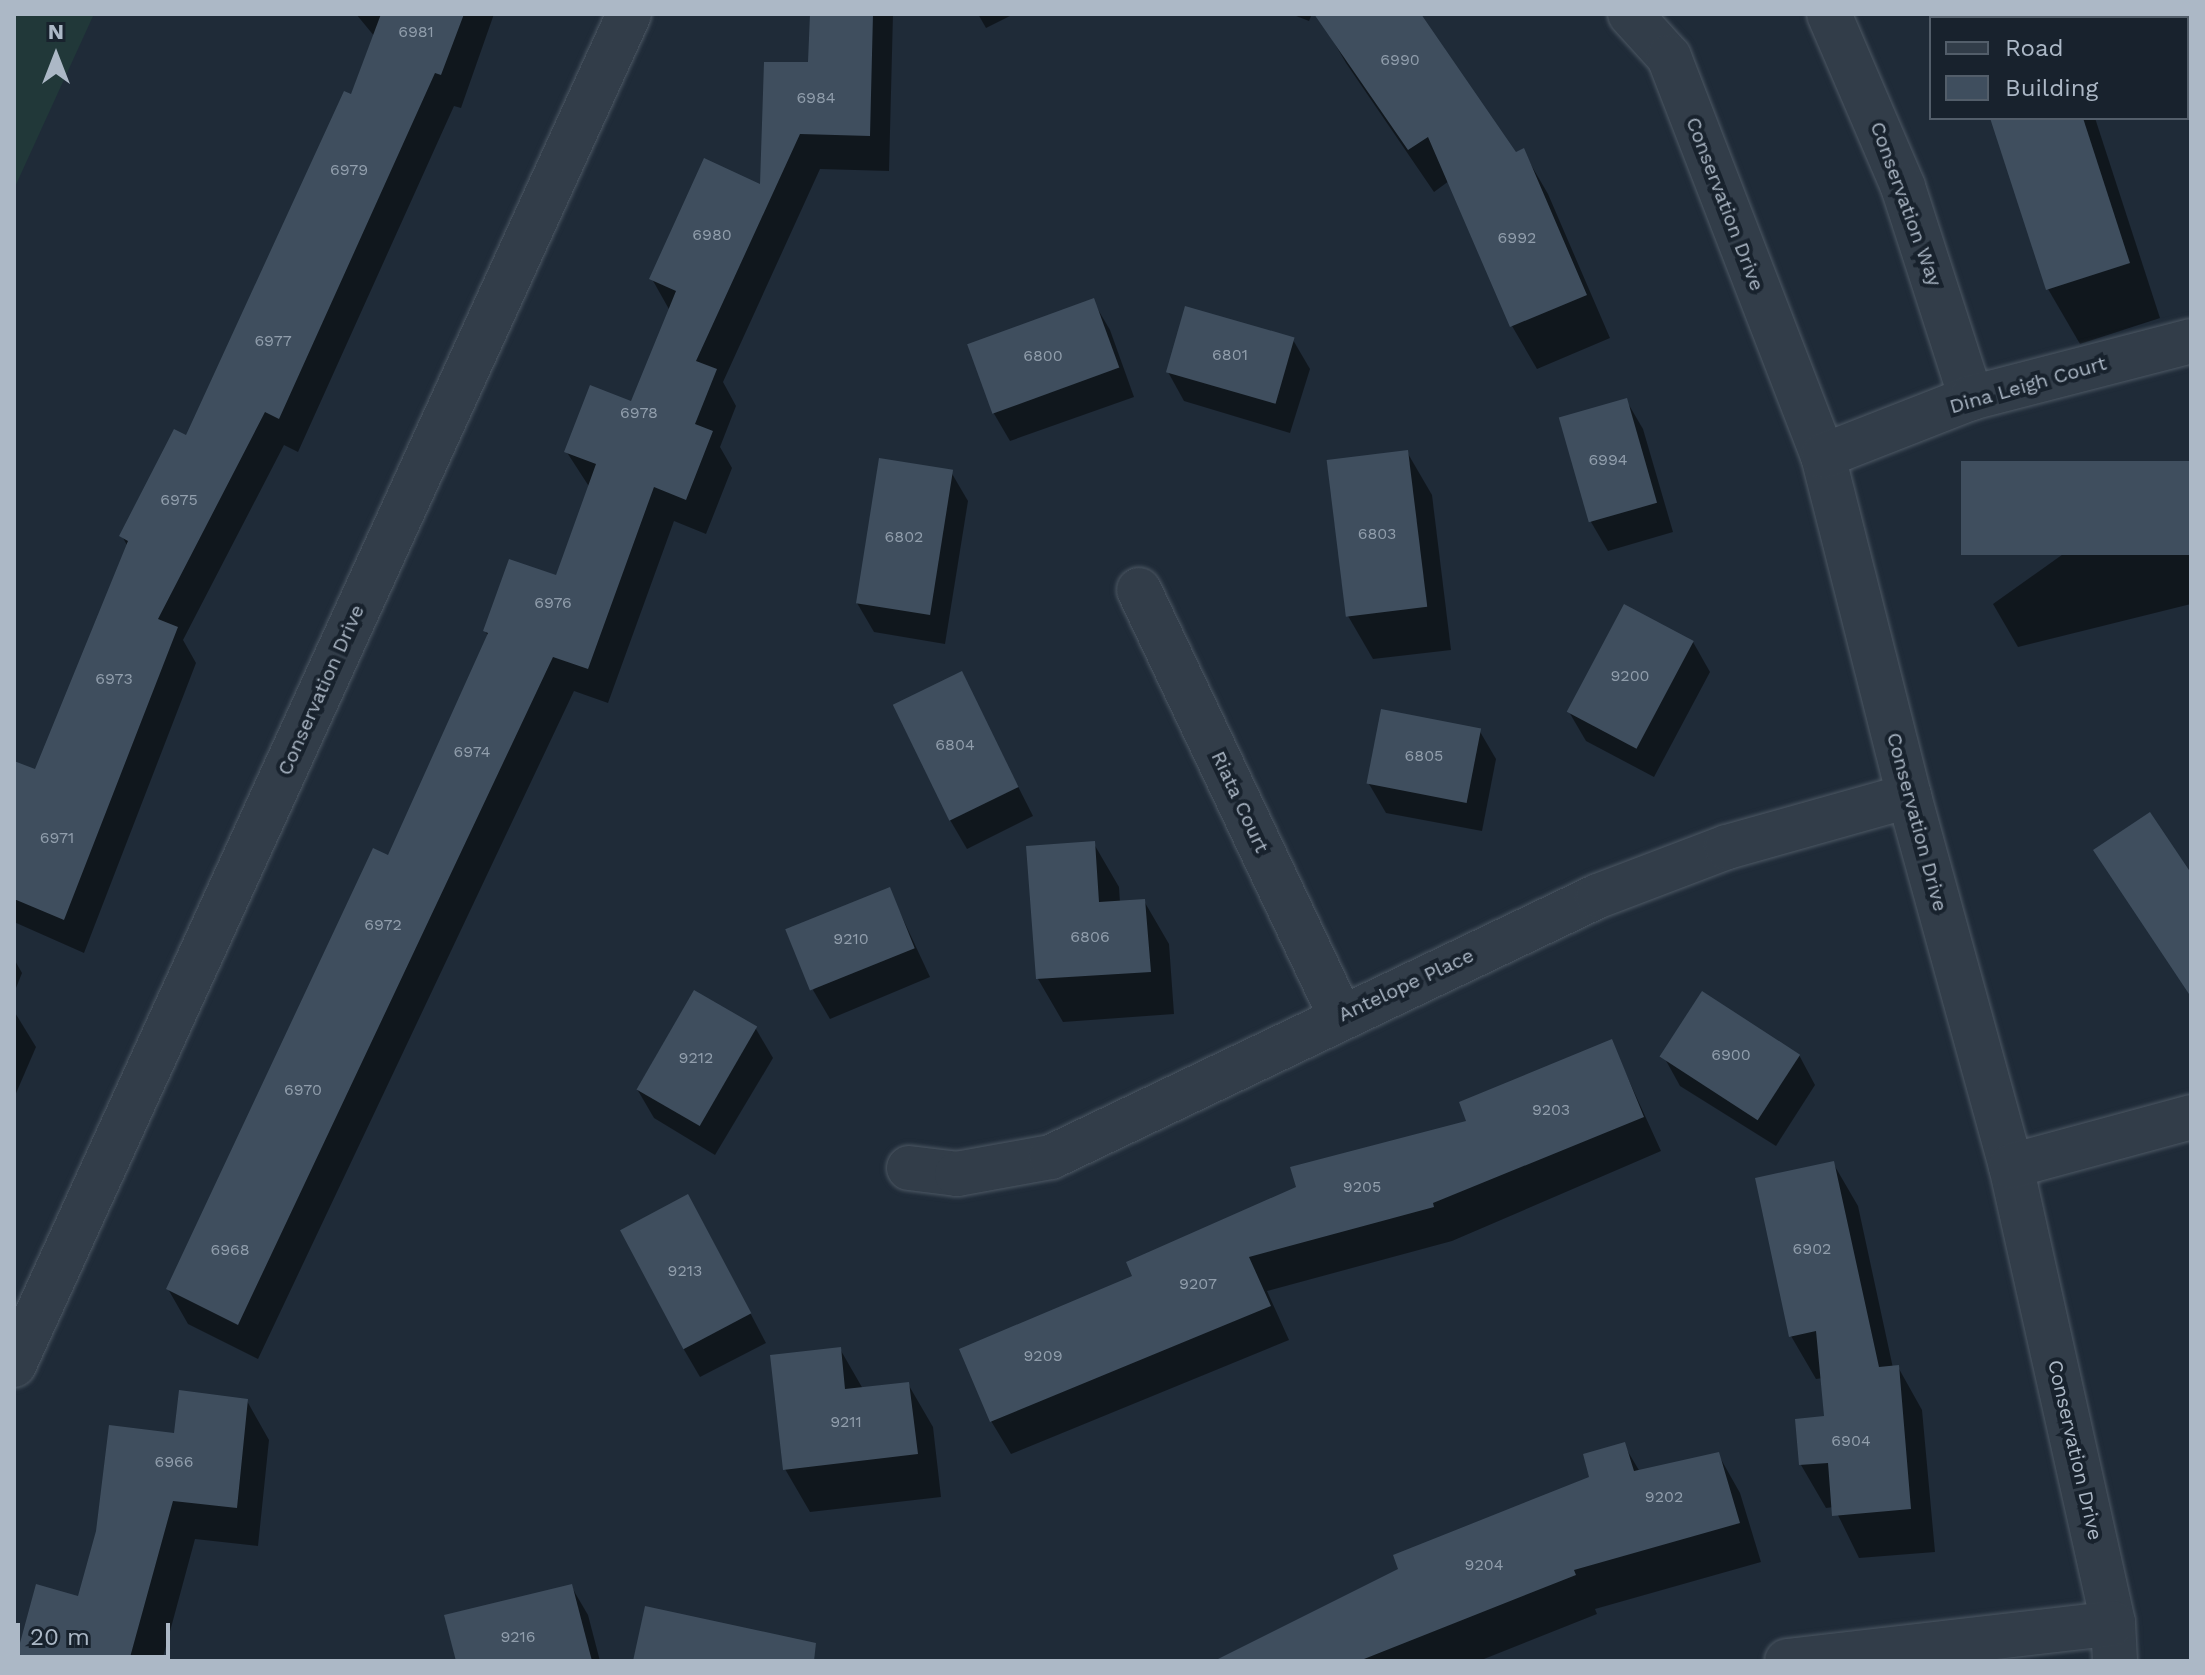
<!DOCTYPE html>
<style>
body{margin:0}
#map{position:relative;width:2205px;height:1675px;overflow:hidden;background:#1f2b38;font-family:"Work Sans",sans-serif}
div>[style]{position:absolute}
.green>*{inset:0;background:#213839}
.shadow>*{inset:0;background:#0007;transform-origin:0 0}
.building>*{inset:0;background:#3f4e5e;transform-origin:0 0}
.roads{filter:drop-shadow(0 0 2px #4d5864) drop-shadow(0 0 2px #4d5864)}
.minor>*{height:44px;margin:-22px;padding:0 22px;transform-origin:22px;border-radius:22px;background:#323d49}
span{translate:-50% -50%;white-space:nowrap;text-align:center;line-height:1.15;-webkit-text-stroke:8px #18222d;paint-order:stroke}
.number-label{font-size:16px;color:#919eac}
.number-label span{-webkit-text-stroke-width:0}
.street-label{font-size:20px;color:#acb8c6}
.frame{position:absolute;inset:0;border:16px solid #acb8c6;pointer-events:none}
.legend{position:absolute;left:1929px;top:16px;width:260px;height:104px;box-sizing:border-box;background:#18222d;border:2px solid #535e6a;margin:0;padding:10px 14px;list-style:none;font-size:24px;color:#acb8c6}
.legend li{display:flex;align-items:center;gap:16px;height:40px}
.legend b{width:40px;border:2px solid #535e6a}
.north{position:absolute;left:16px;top:16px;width:80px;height:80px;-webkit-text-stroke:6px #18222d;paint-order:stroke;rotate:0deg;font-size:22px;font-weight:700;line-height:32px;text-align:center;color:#acb8c6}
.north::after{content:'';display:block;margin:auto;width:28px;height:36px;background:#acb8c6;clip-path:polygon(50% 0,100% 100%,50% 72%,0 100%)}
.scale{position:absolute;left:16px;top:1623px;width:154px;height:36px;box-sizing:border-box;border:4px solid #acb8c6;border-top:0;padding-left:10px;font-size:24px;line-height:28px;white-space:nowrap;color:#acb8c6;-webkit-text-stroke:6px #18222d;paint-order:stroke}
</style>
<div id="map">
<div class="green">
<div style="clip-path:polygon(14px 14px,94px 14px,14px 189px)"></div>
</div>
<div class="shadow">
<div style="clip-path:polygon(356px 14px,494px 14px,461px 108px,454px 106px,298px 452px,284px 445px,183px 640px,196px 663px,84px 953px,14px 922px,14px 763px,36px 772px,128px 547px,122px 536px,187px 438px,352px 97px,375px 37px)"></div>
<div style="clip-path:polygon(812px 14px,893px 14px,889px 171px,820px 169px,723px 382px,736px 406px,720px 447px,732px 468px,706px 534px,674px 521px,608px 703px,574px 691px,258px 1359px,188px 1324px,168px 1289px,390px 858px,489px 637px,485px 631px,557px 577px,590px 488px,566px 451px,632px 404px,670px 311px,652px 279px,762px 187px,810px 64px)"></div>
<div style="clip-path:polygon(978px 14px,1014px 14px,986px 28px)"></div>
<div style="clip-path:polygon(1291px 14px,1312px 14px,1309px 21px)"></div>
<div style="clip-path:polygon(1330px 14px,1419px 14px,1516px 154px,1523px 151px,1548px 194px,1610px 338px,1537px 369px,1512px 326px,1449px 181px,1434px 192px,1346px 63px,1321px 20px)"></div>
<div style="left:1958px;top:14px;width:103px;height:4px"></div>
<div style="clip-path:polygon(1992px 118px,2095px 118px,2160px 318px,2080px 344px,2048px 289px)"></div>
<div style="clip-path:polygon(1093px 301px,1110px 330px,1134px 397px,1010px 441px,993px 412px)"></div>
<div style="clip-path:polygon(1293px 340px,1310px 369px,1290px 433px,1184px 401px,1168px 372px)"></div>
<div style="clip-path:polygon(1626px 400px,1643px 429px,1673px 532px,1608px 551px,1591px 522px)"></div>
<div style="clip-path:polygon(1407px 452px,1432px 495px,1451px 650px,1373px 659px,1348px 616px)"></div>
<div style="clip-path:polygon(2191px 463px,2191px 604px,2018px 647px,1993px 604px)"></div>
<div style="clip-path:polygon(951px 472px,968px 501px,945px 644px,874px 632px,857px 603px)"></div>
<div style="clip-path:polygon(1693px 642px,1710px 672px,1654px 777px,1586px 741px,1569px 712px)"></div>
<div style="clip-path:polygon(961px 674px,1033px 816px,967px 849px,950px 820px)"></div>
<div style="clip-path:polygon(1479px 730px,1496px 759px,1482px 831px,1386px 813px,1369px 784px)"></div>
<div style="clip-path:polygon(1094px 844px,1119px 887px,1120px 903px,1144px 901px,1169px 944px,1174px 1014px,1063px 1022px,1038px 979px)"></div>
<div style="clip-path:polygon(889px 889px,930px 977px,830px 1019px,813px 990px)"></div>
<div style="clip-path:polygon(14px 959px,22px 973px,14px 993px)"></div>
<div style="clip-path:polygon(694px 992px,756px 1029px,773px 1058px,715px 1155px,654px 1118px,637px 1089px)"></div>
<div style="clip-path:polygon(14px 1011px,36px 1047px,14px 1098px)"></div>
<div style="clip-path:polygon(1611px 1041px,1661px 1151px,1452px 1241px,1267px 1291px,1289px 1340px,1011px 1454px,991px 1421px,1135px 1277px,1469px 1122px)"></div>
<div style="clip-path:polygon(1799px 1055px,1815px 1085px,1776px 1146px,1680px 1086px,1664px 1057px)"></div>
<div style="clip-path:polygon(1833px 1163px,1858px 1206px,1893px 1368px,1898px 1367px,1922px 1410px,1935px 1552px,1859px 1558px,1834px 1507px,1826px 1508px,1801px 1465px,1826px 1418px,1823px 1378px,1816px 1379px,1791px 1336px)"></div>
<div style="clip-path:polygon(704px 1225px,766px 1343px,700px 1377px,683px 1348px)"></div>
<div style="clip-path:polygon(840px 1349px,863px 1389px,908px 1384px,933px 1427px,941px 1497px,810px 1512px,785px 1469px)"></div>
<div style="clip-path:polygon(247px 1401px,269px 1440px,258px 1546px,195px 1539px,162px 1661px,17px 1661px,38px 1587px,79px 1598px,176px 1435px)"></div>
<div style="clip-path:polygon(1624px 1445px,1640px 1472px,1718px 1454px,1740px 1493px,1761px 1562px,1595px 1609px,1597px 1614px,1479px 1661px,1219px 1661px,1592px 1478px)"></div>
<div style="clip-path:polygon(571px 1586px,588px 1615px,600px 1661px,458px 1661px)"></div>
</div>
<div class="building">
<div style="clip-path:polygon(381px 14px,464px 14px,441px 75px,435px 73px,279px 419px,265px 412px,158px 619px,178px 627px,64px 920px,14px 899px,14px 761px,35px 769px,128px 541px,119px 536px,174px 429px,186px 435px,344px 91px,351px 94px)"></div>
<div style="clip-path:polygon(810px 14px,873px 14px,870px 136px,800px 134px,696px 361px,717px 369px,695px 424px,713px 431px,686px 500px,654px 487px,588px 669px,553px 657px,238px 1325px,166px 1289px,373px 848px,388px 855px,488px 633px,483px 631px,509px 559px,556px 575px,596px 464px,564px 452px,590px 385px,631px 401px,676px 291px,649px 279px,704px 158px,760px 184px,764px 62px,808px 62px)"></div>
<div style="clip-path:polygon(1314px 14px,1421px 14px,1516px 152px,1524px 148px,1587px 295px,1510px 327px,1428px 137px,1408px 150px)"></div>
<div style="clip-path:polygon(1990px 118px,2083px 118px,2130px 263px,2046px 290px)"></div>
<div style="left:1094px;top:298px;width:74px;height:135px;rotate:70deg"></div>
<div style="left:1185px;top:306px;width:114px;height:69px;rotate:16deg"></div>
<div style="left:1627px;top:398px;width:109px;height:71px;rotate:74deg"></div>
<div style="left:1408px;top:450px;width:158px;height:82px;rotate:83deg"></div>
<div style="left:879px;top:458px;width:75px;height:147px;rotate:9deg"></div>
<div style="left:2191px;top:461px;width:94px;height:230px;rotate:90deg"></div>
<div style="left:1624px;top:604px;width:79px;height:122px;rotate:28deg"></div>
<div style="left:962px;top:671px;width:129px;height:77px;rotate:64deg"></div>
<div style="left:1381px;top:709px;width:102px;height:76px;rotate:11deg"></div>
<div style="clip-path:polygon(2150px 812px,2191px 873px,2191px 997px,2093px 850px)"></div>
<div style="clip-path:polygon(1095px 841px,1099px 902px,1145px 899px,1151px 972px,1036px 979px,1026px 846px)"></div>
<div style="left:890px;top:887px;width:66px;height:113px;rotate:68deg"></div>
<div style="left:694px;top:990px;width:73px;height:115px;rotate:30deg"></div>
<div style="left:1702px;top:991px;width:117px;height:78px;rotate:33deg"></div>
<div style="clip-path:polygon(1612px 1039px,1644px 1117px,1433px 1203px,1434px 1207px,1249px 1257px,1271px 1306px,990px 1422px,959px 1349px,1132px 1276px,1126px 1262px,1296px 1187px,1290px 1167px,1466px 1121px,1459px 1102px)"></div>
<div style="clip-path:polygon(1834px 1161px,1879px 1367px,1899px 1365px,1911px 1509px,1832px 1516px,1828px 1463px,1799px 1465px,1795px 1419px,1824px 1416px,1816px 1331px,1789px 1337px,1755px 1178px)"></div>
<div style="left:688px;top:1194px;width:135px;height:77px;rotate:62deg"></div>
<div style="clip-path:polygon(841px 1347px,845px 1389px,909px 1382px,918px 1454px,783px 1470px,770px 1355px)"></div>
<div style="clip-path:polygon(179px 1390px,248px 1399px,237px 1508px,173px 1501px,129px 1661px,43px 1661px,17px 1654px,36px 1584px,78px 1596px,96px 1531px,109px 1425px,174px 1433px)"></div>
<div style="clip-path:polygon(1625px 1442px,1634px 1471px,1719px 1452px,1740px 1523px,1574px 1570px,1576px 1575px,1359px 1661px,1214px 1661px,1398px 1569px,1393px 1555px,1589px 1477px,1583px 1454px)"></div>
<div style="clip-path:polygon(572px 1584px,592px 1661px,456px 1661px,444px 1615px)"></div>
<div style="clip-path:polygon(645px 1606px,816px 1643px,814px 1661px,633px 1661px)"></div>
</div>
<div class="roads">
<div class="minor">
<div style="left:1630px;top:14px;width:58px;rotate:47.8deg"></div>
<div style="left:1669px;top:57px;width:428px;rotate:68.9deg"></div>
<div style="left:1823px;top:456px;width:351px;rotate:75.8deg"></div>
<div style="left:1909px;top:796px;width:384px;rotate:74.6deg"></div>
<div style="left:2011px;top:1166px;width:468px;rotate:77.4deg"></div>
<div style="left:2113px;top:1623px;width:38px;rotate:87deg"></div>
<div style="left:1829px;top:14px;width:188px;rotate:66.8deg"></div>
<div style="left:1903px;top:187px;width:222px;rotate:72.1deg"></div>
<div style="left:1823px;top:456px;width:159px;rotate:-21.4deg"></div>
<div style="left:1971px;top:398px;width:227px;rotate:-14.5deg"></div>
<div style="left:1139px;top:590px;width:470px;rotate:64.7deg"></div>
<div style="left:2011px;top:1166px;width:187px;rotate:-15.2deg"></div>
<div style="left:909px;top:1168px;width:48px;rotate:7.1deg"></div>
<div style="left:957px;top:1174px;width:96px;rotate:-10.3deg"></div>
<div style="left:1051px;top:1157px;width:606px;rotate:-25.51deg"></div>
<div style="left:1598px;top:896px;width:138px;rotate:-20.8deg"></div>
<div style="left:1727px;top:847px;width:189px;rotate:-15.7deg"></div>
<div style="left:14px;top:1365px;width:1484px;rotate:-65.52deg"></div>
<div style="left:1787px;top:1661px;width:328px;rotate:-6.6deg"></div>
</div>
</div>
<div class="number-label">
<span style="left:416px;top:32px">6981</span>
<span style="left:1400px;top:60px">6990</span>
<span style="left:816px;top:98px">6984</span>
<span style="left:349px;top:170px">6979</span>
<span style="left:712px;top:235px">6980</span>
<span style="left:1517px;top:238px">6992</span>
<span style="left:273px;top:341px">6977</span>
<span style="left:1230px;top:355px">6801</span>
<span style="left:1043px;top:356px">6800</span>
<span style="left:639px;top:413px">6978</span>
<span style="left:1608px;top:460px">6994</span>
<span style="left:179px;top:500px">6975</span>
<span style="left:1377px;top:534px">6803</span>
<span style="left:904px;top:537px">6802</span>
<span style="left:553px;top:603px">6976</span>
<span style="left:1630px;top:676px">9200</span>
<span style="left:114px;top:679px">6973</span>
<span style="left:955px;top:745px">6804</span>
<span style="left:472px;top:752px">6974</span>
<span style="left:1424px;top:756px">6805</span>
<span style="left:57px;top:838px">6971</span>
<span style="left:383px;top:925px">6972</span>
<span style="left:1090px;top:937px">6806</span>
<span style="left:851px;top:939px">9210</span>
<span style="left:1731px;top:1055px">6900</span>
<span style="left:696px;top:1058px">9212</span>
<span style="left:303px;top:1090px">6970</span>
<span style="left:1551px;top:1110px">9203</span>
<span style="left:1362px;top:1187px">9205</span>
<span style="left:1812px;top:1249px">6902</span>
<span style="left:230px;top:1250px">6968</span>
<span style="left:685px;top:1271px">9213</span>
<span style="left:1198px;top:1284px">9207</span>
<span style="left:1043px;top:1356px">9209</span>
<span style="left:846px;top:1422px">9211</span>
<span style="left:1851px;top:1441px">6904</span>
<span style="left:174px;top:1462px">6966</span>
<span style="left:1664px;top:1497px">9202</span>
<span style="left:1484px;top:1565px">9204</span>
<span style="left:518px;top:1637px">9216</span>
</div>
<div class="street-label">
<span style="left:1725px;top:204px;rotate:69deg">Conservation Drive</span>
<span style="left:1906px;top:204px;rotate:70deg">Conservation Way</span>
<span style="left:2028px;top:385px;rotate:-16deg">Dina Leigh Court</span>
<span style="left:321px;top:690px;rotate:-66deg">Conservation Drive</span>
<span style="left:1240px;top:802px;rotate:65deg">Riata Court</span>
<span style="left:1917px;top:822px;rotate:75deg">Conservation Drive</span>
<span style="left:1406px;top:985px;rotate:-25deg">Antelope Place</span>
<span style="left:2075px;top:1450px;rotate:77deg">Conservation Drive</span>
</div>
<div class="frame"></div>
<ul class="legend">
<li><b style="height:10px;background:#323d49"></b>Road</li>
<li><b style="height:22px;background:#3f4e5e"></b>Building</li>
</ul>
<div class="north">N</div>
<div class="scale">20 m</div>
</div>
